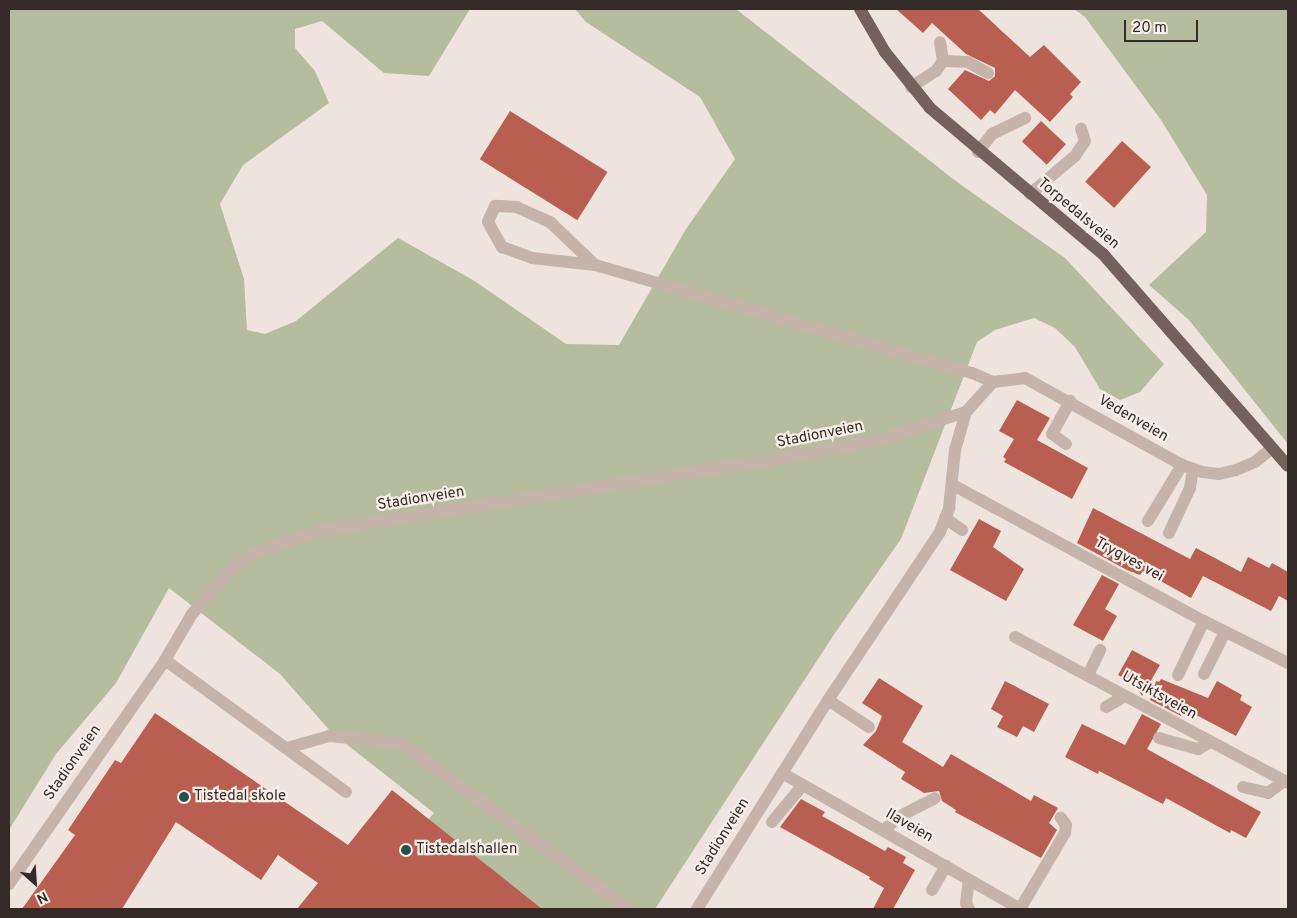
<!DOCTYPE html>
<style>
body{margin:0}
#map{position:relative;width:1297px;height:918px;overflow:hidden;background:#efe4dd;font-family:Overpass,sans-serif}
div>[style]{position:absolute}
.green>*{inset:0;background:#b6bc9e}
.building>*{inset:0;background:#b85f51;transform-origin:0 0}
.minor>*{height:12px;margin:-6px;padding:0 6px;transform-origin:6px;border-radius:6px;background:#c6b4aa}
.major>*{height:12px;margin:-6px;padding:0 6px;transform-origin:6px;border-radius:6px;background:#74615b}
.dots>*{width:14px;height:14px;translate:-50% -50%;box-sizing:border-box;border:2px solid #f7efe8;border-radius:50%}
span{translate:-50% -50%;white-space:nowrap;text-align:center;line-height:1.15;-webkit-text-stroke:4.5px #f7efe8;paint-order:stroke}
.street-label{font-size:15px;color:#342b29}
.poi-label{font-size:15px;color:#342b29}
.left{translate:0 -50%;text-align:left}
.frame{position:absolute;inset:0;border:10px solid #342b29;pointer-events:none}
.north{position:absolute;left:10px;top:858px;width:50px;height:50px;-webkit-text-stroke:4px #f7efe8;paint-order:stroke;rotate:154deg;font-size:14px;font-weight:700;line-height:20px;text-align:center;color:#342b29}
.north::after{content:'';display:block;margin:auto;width:18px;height:22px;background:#342b29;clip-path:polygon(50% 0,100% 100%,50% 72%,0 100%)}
.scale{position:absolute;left:1124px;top:20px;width:74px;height:22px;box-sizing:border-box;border:2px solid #342b29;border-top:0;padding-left:6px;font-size:15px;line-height:18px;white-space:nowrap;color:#342b29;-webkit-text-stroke:4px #f7efe8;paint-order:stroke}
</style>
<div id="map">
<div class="green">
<div style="clip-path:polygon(9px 9px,470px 9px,429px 76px,384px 73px,322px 21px,295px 29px,295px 48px,315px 71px,329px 103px,243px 165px,220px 204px,244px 279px,247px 330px,265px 334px,296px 321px,398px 238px,473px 280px,566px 344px,619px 345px,686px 229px,735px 159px,700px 97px,586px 22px,575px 9px,736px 9px,957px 182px,1065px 258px,1164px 364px,1140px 392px,1120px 400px,1100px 389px,1075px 347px,1055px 328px,1034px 318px,995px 330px,977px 342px,901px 539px,835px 633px,655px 909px,353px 909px,434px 813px,331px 732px,280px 674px,169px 588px,116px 683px,56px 754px,9px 830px)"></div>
<div style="clip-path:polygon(1074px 9px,1288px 9px,1288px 444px,1189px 320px,1149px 285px,1206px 232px,1207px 195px,1161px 120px,1085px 17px)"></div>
</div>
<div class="building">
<div style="clip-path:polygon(896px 9px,978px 9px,1030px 57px,1044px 45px,1081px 82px,1070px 94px,1073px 97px,1050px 122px,1015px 90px,995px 114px,990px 110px,981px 120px,948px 89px,965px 70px,989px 81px,995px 76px,995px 68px,966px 54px,932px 23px,923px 33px)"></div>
<div style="left:510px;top:111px;width:115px;height:57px;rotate:32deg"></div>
<div style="left:1041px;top:121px;width:34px;height:28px;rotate:43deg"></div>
<div style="left:1122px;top:141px;width:39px;height:55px;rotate:42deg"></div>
<div style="clip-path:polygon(1017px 400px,1050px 418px,1037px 440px,1088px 468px,1072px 499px,1004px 462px,1006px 459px,1003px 457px,1014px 439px,999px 431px)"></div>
<div style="clip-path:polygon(1093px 508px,1190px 559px,1196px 548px,1241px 572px,1248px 557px,1269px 568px,1272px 563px,1288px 572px,1288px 601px,1279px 596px,1271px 611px,1203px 576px,1191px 598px,1143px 571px,1140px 575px,1127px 570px,1077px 543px)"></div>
<div style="clip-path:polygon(979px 519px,1001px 531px,993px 547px,1024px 569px,1006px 601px,950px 570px)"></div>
<div style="clip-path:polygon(1102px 575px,1119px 584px,1105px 609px,1117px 616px,1103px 641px,1073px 625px)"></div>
<div style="clip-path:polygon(1132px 650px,1160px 665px,1142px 696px,1134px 683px,1118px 675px)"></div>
<div style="clip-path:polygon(879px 678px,923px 706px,902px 742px,943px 767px,951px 754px,1031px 801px,1034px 795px,1058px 808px,1049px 823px,1057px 830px,1041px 858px,955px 812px,956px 810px,942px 801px,939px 791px,924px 793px,901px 779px,905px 772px,863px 745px,876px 731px,882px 716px,862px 703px)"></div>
<div style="clip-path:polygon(1161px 679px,1208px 698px,1217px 681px,1242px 695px,1240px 700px,1252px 707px,1236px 736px,1185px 709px,1181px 716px,1150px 700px,1156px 681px,1159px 682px)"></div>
<div style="clip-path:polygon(1005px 681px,1049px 704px,1034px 732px,1023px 726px,1017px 737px,997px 727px,1003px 716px,991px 709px)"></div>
<div style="clip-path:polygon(155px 713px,348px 845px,392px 790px,542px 909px,297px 909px,318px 883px,278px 855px,261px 880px,176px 822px,122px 909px,22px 909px,75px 835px,68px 830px,115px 760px,121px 763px)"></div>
<div style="clip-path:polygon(1142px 714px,1161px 724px,1147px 749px,1261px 812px,1246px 838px,1231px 830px,1230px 833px,1166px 798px,1163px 804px,1099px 771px,1098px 774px,1065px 757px,1082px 724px,1125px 745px)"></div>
<div style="clip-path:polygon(801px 799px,825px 812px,822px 816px,885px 851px,888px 847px,906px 857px,903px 863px,915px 870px,893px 909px,873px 909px,884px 888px,869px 879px,870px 877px,780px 827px)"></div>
</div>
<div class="minor">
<div style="left:943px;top:61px;width:25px;rotate:2deg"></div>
<div style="left:968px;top:62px;width:23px;rotate:29deg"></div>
<div style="left:911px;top:87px;width:30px;rotate:-33deg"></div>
<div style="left:936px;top:71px;width:12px;rotate:-55deg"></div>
<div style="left:943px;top:61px;width:19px;rotate:-99deg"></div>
<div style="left:978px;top:152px;width:23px;rotate:-52deg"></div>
<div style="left:992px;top:134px;width:37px;rotate:-26deg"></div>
<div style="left:1030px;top:194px;width:59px;rotate:-40.2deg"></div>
<div style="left:1075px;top:156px;width:18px;rotate:-56deg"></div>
<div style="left:1085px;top:141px;width:13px;rotate:-108deg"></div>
<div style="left:595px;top:265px;width:62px;rotate:-136.3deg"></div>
<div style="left:550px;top:222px;width:36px;rotate:-156deg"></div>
<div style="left:517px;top:207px;width:22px;rotate:-177deg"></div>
<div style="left:495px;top:206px;width:17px;rotate:114deg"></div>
<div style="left:488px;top:222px;width:29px;rotate:61deg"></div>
<div style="left:502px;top:247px;width:32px;rotate:20deg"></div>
<div style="left:532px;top:258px;width:63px;rotate:6.3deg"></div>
<div style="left:595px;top:265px;width:392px;rotate:16deg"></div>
<div style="left:972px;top:373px;width:23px;rotate:23deg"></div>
<div style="left:1066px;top:444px;width:17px;rotate:-144deg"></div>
<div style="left:1052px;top:434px;width:38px;rotate:-61deg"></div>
<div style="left:953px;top:485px;width:285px;rotate:28.5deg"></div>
<div style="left:1204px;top:621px;width:94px;rotate:26.6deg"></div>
<div style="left:945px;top:518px;width:21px;rotate:35deg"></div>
<div style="left:1148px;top:521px;width:66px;rotate:-58.7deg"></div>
<div style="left:1169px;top:533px;width:50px;rotate:-65deg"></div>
<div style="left:1190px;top:488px;width:19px;rotate:-81deg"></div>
<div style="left:1015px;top:637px;width:310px;rotate:28.1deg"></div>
<div style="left:165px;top:660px;width:224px;rotate:36.1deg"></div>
<div style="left:1204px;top:674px;width:47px;rotate:-63.4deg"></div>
<div style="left:1088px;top:675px;width:28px;rotate:-64deg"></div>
<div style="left:1178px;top:675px;width:60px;rotate:-64.3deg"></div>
<div style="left:828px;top:700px;width:49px;rotate:33.4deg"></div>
<div style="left:1106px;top:707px;width:22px;rotate:-30deg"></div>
<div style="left:1159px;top:738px;width:41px;rotate:15.8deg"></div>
<div style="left:1198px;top:749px;width:13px;rotate:-29deg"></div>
<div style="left:287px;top:748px;width:44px;rotate:-15.9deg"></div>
<div style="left:329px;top:736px;width:72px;rotate:5.6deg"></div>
<div style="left:401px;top:743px;width:282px;rotate:36.1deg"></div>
<div style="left:782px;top:773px;width:274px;rotate:29.7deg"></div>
<div style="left:1243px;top:787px;width:26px;rotate:13deg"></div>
<div style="left:1268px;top:793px;width:20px;rotate:-37deg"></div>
<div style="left:772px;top:822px;width:47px;rotate:-50.2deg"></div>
<div style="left:884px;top:830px;width:21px;rotate:-41deg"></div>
<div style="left:900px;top:816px;width:39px;rotate:-27deg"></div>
<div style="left:9px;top:884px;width:273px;rotate:-55.1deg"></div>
<div style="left:165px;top:660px;width:53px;rotate:-59.6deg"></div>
<div style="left:192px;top:614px;width:62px;rotate:-48.3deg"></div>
<div style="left:233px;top:568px;width:25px;rotate:-37deg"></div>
<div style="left:253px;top:553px;width:68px;rotate:-19deg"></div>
<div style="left:317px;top:531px;width:459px;rotate:-8.9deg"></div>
<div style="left:770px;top:460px;width:107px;rotate:-10.3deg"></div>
<div style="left:875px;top:441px;width:96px;rotate:-17.7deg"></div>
<div style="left:932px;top:890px;width:28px;rotate:-60deg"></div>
<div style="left:697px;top:909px;width:247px;rotate:-57.9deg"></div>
<div style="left:828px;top:700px;width:202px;rotate:-56.3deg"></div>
<div style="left:940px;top:532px;width:26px;rotate:-69deg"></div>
<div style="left:949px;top:508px;width:58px;rotate:-84.1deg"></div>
<div style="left:955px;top:450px;width:40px;rotate:-74deg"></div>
<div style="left:966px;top:412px;width:40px;rotate:-48deg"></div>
<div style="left:993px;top:382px;width:32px;rotate:-7deg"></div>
<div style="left:1025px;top:378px;width:179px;rotate:29deg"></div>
<div style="left:1182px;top:465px;width:21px;rotate:19deg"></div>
<div style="left:1202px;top:472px;width:17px;rotate:7deg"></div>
<div style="left:1219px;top:474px;width:17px;rotate:-13deg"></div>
<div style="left:1236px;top:470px;width:21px;rotate:-23deg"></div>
<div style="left:1255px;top:462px;width:21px;rotate:-39deg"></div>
<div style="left:969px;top:909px;width:7px;rotate:-117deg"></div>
<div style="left:966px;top:903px;width:23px;rotate:-83deg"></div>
<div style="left:1020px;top:909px;width:88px;rotate:-59.4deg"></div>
<div style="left:1065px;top:833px;width:8px;rotate:-83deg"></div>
<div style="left:1066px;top:825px;width:9px;rotate:-126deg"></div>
</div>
<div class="major">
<div style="left:860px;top:9px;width:50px;rotate:59.8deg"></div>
<div style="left:885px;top:52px;width:72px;rotate:51.2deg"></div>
<div style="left:930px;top:108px;width:226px;rotate:40.2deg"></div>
<div style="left:1103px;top:254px;width:281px;rotate:48.9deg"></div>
</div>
<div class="dots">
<div style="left:184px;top:797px;background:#23514f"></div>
<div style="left:406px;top:850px;background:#23514f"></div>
</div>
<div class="street-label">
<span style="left:1078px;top:214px;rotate:40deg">Torpedalsveien</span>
<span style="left:1133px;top:419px;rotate:30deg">Vedenveien</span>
<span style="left:820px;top:435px;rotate:-11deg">Stadionveien</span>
<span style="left:421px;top:499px;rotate:-9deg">Stadionveien</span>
<span style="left:1129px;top:560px;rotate:29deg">Trygves vei</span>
<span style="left:1159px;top:696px;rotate:29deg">Utsiktsveien</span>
<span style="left:73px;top:763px;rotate:-55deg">Stadionveien</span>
<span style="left:909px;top:826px;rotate:30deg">Ilaveien</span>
<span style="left:723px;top:837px;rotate:-58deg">Stadionveien</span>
</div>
<div class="poi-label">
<span class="left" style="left:194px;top:797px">Tistedal skole</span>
<span class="left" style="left:416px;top:850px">Tistedalshallen</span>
</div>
<div class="frame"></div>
<div class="north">N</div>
<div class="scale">20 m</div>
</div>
